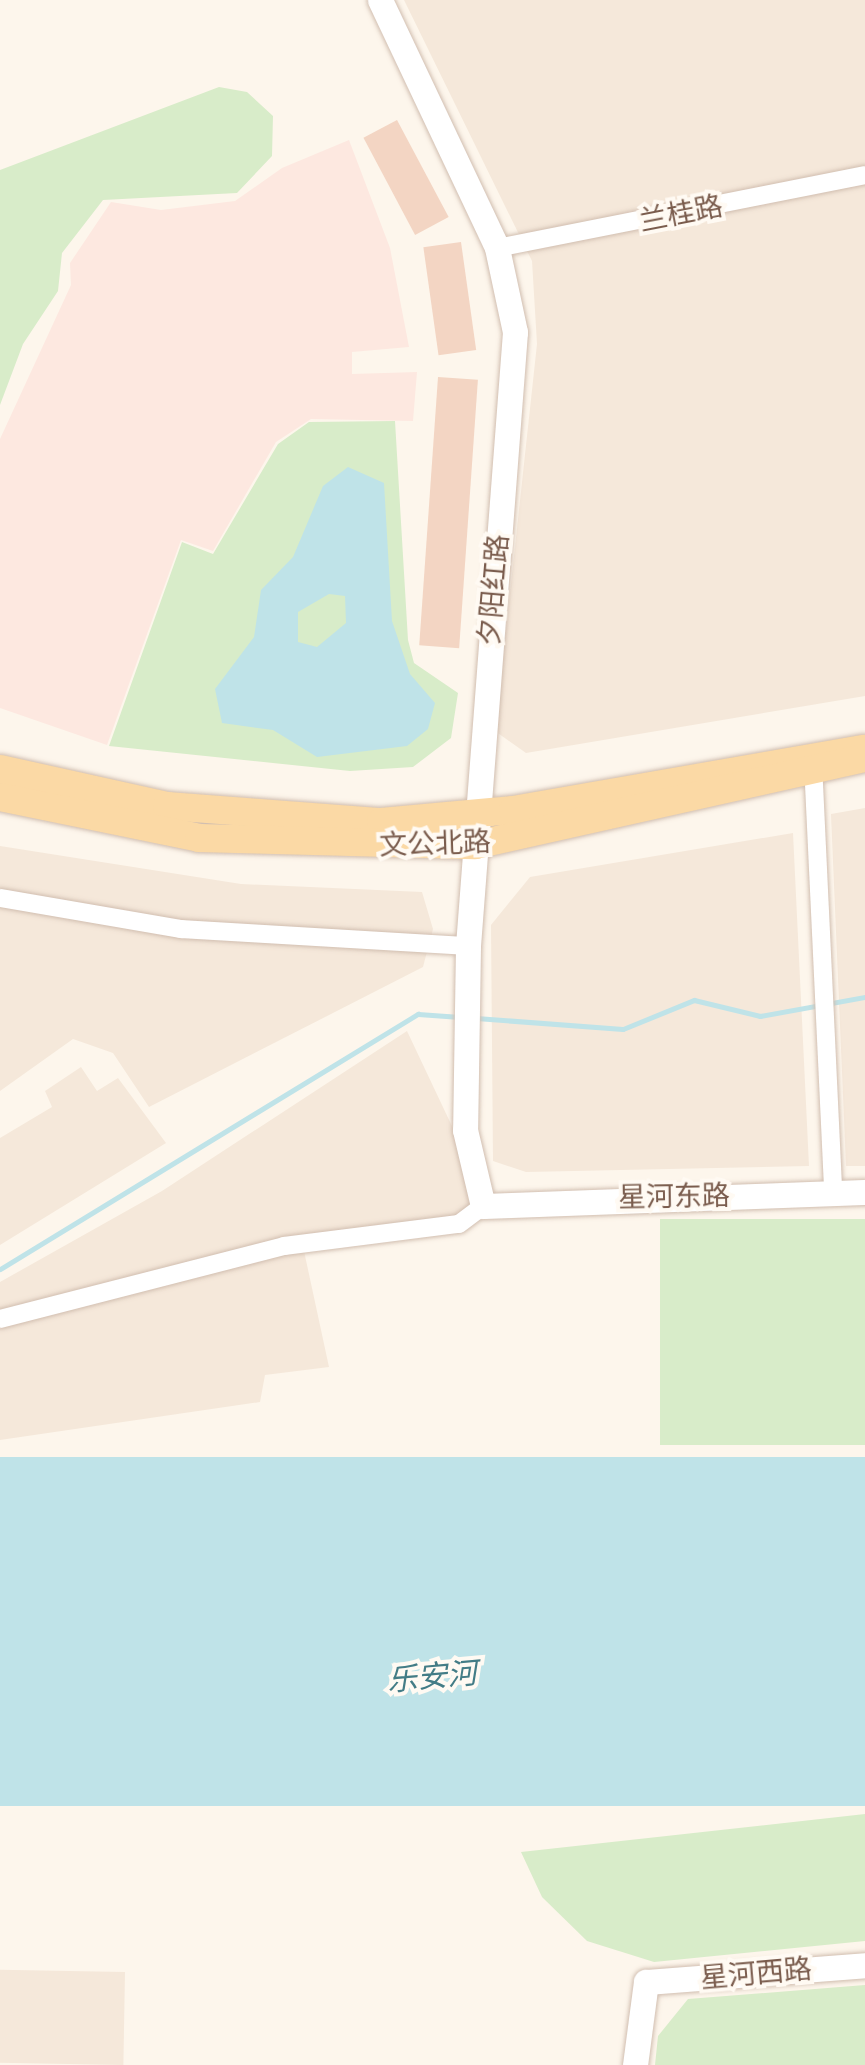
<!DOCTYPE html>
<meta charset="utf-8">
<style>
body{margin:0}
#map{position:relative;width:865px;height:2065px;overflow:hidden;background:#fdf6ec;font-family:"Titillium Web","Noto Sans SC",sans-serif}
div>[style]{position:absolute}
.residential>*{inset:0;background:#f5e8da;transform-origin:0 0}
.commercial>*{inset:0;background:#fde8e0}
.green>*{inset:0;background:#d8ecc9;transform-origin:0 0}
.water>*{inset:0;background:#bfe3e8;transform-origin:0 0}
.stream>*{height:5px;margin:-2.5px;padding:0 2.5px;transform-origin:2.5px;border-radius:2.5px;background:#bfe3e8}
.building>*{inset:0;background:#f3d5c3;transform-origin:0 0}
.roads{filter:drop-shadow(0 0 2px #d1beb0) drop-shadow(0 0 2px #d1beb0)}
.street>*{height:18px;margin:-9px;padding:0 9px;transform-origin:9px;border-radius:9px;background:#fff}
.secondary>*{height:25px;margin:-12.5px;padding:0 12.5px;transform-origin:12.5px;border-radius:12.5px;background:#fff}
.primary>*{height:28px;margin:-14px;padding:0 14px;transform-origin:14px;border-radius:14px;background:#fbd9a5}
span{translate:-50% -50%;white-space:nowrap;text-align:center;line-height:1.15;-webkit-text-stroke:8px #fffaf3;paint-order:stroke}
.street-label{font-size:28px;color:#7a5c4d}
.water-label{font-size:30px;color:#437c86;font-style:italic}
</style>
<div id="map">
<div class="residential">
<div style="clip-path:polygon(404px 0,865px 0,865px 696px,526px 753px,495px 731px,537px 344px,532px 261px)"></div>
<div style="clip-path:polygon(865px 808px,865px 1166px,846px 1166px,831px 814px)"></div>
<div style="clip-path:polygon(793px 833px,809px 1166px,526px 1172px,493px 1161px,491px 925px,530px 877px)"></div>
<div style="clip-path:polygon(0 846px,241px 884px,422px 892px,433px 929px,423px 967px,149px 1107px,113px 1053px,73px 1039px,0 1091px)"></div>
<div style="clip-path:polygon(407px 1031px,459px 1141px,473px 1213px,304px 1251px,329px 1367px,265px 1375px,260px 1402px,0 1440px,0 1282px,162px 1191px)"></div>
<div style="clip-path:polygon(81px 1067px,97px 1091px,118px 1078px,166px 1143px,0 1245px,0 1138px,52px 1107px,45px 1091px)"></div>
<div style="left:125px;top:1972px;width:93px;height:125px;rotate:91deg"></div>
</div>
<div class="commercial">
<div style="clip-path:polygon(349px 140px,390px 248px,409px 347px,352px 352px,352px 374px,417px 372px,413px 421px,311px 419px,276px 442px,213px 551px,181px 540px,107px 745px,0 708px,0 439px,71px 285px,70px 263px,111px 202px,161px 210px,235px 201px,282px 168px)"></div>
</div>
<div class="green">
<div style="clip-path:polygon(219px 87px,247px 92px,273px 116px,272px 156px,237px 193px,103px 200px,62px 253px,58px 291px,23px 344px,0 405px,0 170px)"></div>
<div style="clip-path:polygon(395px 421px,408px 640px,414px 663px,458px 693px,451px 738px,413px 767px,350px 771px,109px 746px,182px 542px,213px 554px,278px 444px,309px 422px)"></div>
<div style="left:865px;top:1219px;width:226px;height:205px;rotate:90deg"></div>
<div style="clip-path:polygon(865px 1814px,865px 1941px,654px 1962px,587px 1941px,542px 1897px,521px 1852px)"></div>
<div style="clip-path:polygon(865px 1985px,865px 2065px,655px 2065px,658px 2036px,688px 1999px)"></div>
</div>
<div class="water">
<div style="clip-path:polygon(evenodd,348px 467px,384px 483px,392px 621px,410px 674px,435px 703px,428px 729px,407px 746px,317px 757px,273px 730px,222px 723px,215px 689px,254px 637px,261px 590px,293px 557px,323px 486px,348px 467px,329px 594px,345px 596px,346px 623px,317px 647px,298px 642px,298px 612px,329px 594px)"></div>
<div style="left:865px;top:1457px;width:349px;height:868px;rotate:90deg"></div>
</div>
<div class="stream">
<div style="left:476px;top:1018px;width:147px;rotate:4.3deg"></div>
<div style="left:623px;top:1029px;width:77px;rotate:-22.2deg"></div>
<div style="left:694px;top:1000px;width:68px;rotate:13.6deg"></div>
<div style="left:760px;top:1016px;width:107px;rotate:-10.3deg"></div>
<div style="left:0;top:1269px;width:490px;rotate:-31.4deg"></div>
<div style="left:418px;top:1014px;width:42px;rotate:4.1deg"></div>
</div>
<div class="building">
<div style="left:397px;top:120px;width:110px;height:38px;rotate:62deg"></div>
<div style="left:461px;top:242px;width:109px;height:38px;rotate:82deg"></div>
<div style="left:438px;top:377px;width:40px;height:269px;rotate:4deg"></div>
</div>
<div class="roads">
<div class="street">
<div style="left:497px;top:248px;width:375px;rotate:-11.2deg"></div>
<div style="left:813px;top:763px;width:430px;rotate:87.3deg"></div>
<div style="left:0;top:898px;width:184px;rotate:9.7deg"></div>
<div style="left:181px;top:929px;width:288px;rotate:3.4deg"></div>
<div style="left:0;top:1319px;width:293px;rotate:-14.4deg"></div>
<div style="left:284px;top:1246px;width:176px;rotate:-7.2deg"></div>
<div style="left:459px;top:1224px;width:30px;rotate:-37deg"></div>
</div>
<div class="secondary">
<div style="left:380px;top:0;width:274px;rotate:64.7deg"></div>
<div style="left:497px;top:248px;width:86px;rotate:77.9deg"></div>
<div style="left:515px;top:332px;width:616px;rotate:94.38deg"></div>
<div style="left:468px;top:946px;width:184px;rotate:90.9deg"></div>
<div style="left:465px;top:1130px;width:78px;rotate:76.7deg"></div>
<div style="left:483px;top:1206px;width:382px;rotate:-2.1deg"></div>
<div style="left:635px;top:2065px;width:84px;rotate:-82.5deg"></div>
<div style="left:646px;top:1982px;width:220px;rotate:-4.4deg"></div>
</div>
<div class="primary">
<div style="left:0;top:769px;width:171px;rotate:12.5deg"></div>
<div style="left:167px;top:806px;width:215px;rotate:4.3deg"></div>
<div style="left:381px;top:822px;width:133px;rotate:-5.2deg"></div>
<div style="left:513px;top:810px;width:356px;rotate:-9.9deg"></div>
<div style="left:0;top:797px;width:203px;rotate:11.6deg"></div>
<div style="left:199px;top:838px;width:276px;rotate:1.5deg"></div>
<div style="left:475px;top:845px;width:400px;rotate:-12.6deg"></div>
</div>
</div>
<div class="street-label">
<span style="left:681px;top:213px;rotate:-11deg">兰桂路</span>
<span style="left:493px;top:590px;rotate:-85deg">夕阳红路</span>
<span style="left:435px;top:843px;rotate:-2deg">文公北路</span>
<span style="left:674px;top:1196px;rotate:-1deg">星河东路</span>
<span style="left:756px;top:1973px;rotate:-5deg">星河西路</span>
</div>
<div class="water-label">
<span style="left:432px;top:1676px;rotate:-5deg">乐安河</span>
</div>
</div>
